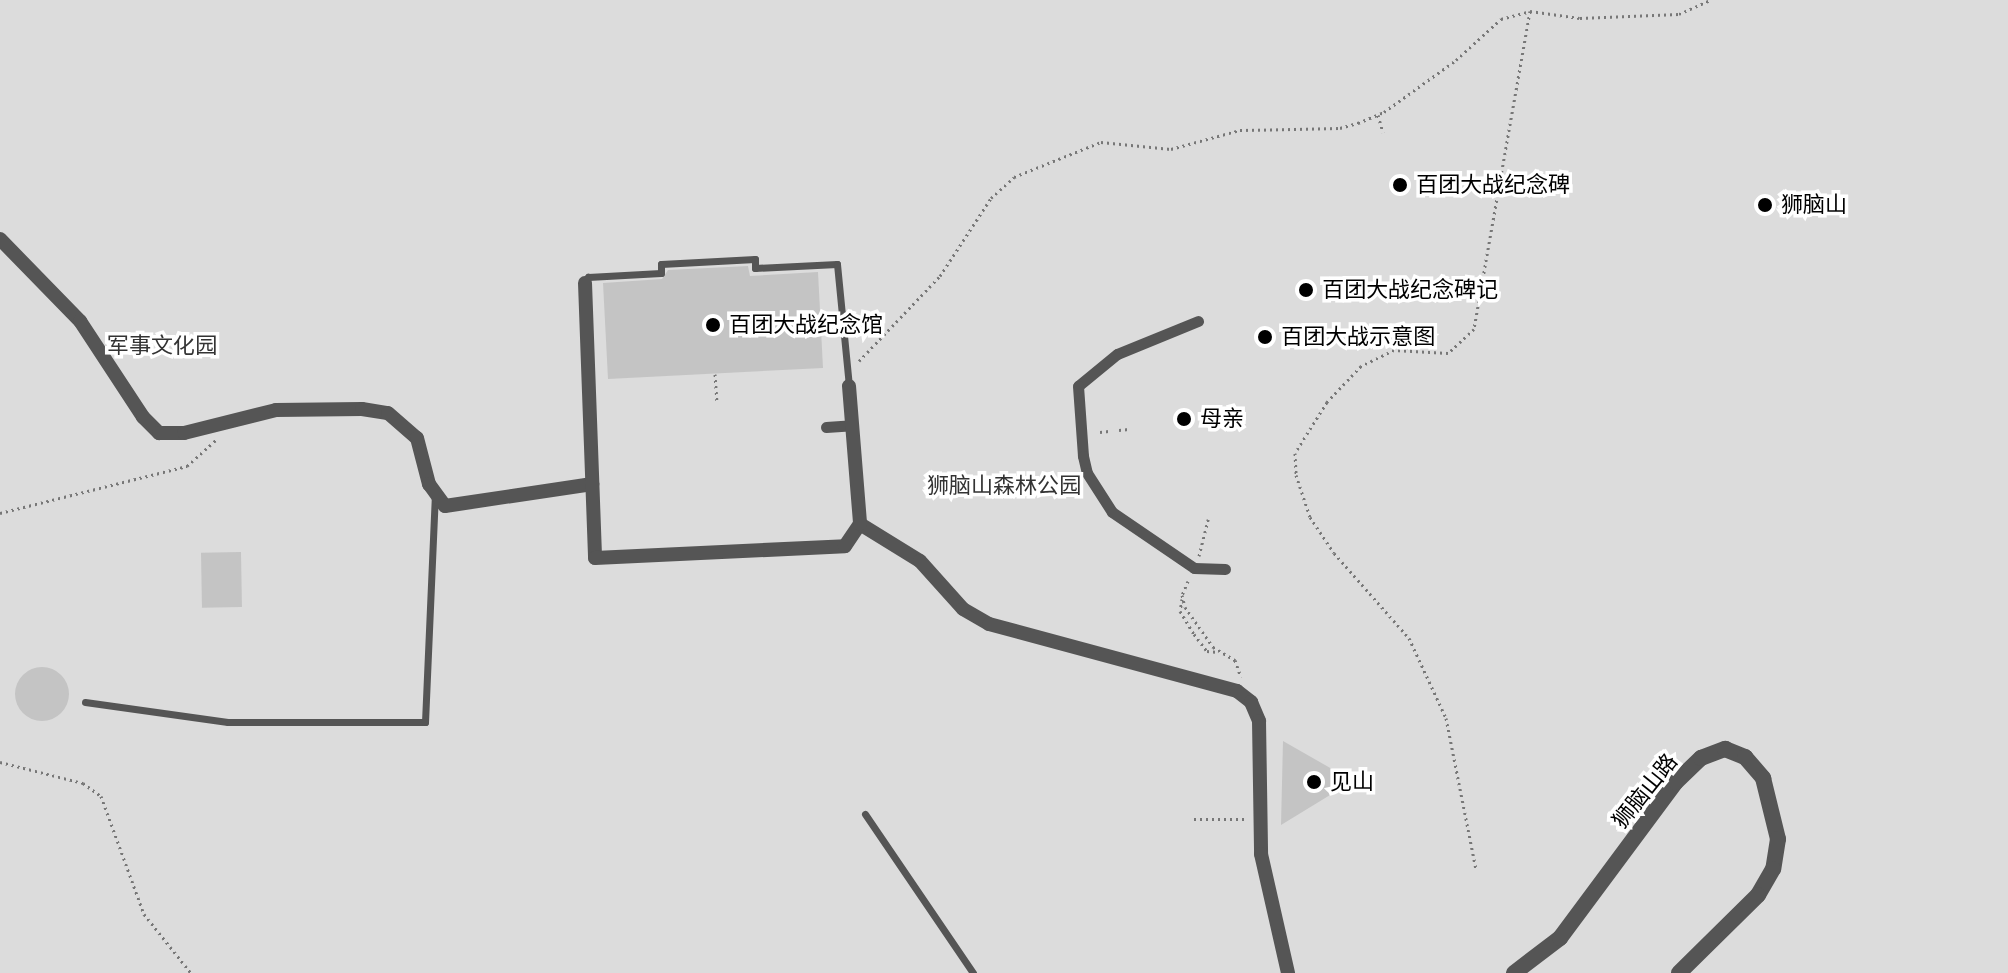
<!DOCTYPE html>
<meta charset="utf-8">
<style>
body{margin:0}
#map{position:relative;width:2008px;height:973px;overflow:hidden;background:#fff;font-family:Inter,"Noto Sans SC",sans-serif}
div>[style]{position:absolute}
.green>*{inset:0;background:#dcdcdc;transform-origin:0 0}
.building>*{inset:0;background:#c4c4c4;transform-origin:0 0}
.round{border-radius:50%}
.path>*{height:3px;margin-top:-1.5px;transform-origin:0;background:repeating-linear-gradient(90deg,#777 0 2px,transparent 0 6px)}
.service>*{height:7px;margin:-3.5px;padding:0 3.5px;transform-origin:3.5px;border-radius:3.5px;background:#555}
.pedestrian>*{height:11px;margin:-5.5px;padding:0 5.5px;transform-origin:5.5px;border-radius:5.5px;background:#555}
.minor>*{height:14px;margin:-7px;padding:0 7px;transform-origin:7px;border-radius:7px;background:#555}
.tertiary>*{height:16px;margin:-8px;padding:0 8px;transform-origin:8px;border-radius:8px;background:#555}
.dots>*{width:22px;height:22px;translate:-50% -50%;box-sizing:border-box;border:4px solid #fff;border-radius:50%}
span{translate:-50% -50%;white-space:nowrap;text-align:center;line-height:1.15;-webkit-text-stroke:7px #fff;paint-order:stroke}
.poi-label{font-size:22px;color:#000}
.left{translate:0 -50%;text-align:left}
.park-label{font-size:22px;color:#333}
.street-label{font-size:22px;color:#000}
</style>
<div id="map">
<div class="green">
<div style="left:0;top:0;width:2008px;height:973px"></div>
</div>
<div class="building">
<div style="clip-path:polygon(748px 266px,750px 276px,818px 272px,823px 368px,608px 379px,603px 283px,662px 279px,668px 270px)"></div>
<div style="left:241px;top:552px;width:55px;height:40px;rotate:89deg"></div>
<div class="round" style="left:15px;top:667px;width:54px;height:54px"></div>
<div style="clip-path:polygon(1283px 741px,1353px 781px,1281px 825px)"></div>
</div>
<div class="path">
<div style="left:1530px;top:11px;width:50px;rotate:8deg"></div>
<div style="left:1580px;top:18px;width:99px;rotate:-2.3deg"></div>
<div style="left:1679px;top:14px;width:34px;rotate:-24deg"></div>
<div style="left:1378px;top:115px;width:18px;rotate:74deg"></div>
<div style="left:859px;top:361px;width:117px;rotate:-46.4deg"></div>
<div style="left:940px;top:276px;width:93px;rotate:-56.8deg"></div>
<div style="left:991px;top:198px;width:31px;rotate:-42deg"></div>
<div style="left:1014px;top:177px;width:94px;rotate:-21.9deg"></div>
<div style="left:1101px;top:142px;width:70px;rotate:5.7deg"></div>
<div style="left:1171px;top:149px;width:72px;rotate:-15.4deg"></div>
<div style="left:1240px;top:130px;width:100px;rotate:-1.1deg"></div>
<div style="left:1340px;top:128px;width:19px;rotate:-16deg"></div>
<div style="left:1358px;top:123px;width:28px;rotate:-23deg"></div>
<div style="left:1384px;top:112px;width:89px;rotate:-35.8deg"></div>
<div style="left:1456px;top:60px;width:61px;rotate:-42.3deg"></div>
<div style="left:1501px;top:19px;width:30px;rotate:-15deg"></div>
<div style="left:1530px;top:11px;width:323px;rotate:100deg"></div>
<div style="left:1474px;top:329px;width:35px;rotate:137deg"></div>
<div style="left:1448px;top:353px;width:54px;rotate:-176.8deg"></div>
<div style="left:1394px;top:350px;width:37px;rotate:154deg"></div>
<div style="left:1361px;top:366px;width:50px;rotate:133.4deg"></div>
<div style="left:1327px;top:402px;width:60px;rotate:122.1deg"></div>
<div style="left:1295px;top:453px;width:22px;rotate:87deg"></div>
<div style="left:1296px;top:475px;width:44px;rotate:71.6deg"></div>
<div style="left:1310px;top:517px;width:43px;rotate:56.3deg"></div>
<div style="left:1334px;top:553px;width:113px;rotate:48.6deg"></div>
<div style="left:1409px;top:638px;width:88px;rotate:65.2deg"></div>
<div style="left:1446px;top:718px;width:154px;rotate:78.8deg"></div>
<div style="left:715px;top:374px;width:29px;rotate:86deg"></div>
<div style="left:1119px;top:430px;width:10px;rotate:-6deg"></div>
<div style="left:1100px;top:432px;width:9px;rotate:-6deg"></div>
<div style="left:0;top:513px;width:193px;rotate:-14.1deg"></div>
<div style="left:187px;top:466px;width:39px;rotate:-42deg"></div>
<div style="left:1199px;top:556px;width:38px;rotate:-76deg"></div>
<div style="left:1188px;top:581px;width:15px;rotate:113deg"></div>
<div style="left:1182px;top:595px;width:12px;rotate:76deg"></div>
<div style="left:1185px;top:607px;width:49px;rotate:55deg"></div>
<div style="left:1213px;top:647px;width:26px;rotate:31deg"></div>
<div style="left:1235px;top:660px;width:18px;rotate:71deg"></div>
<div style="left:1182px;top:599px;width:12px;rotate:99deg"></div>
<div style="left:1180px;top:611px;width:27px;rotate:59deg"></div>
<div style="left:1194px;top:634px;width:21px;rotate:53deg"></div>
<div style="left:1207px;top:651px;width:11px;rotate:5deg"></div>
<div style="left:0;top:762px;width:86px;rotate:14.2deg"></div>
<div style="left:83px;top:783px;width:22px;rotate:36deg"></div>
<div style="left:101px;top:796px;width:126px;rotate:70deg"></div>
<div style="left:144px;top:914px;width:75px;rotate:51.5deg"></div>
<div style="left:1194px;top:819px;width:51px"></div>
</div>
<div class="service">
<div style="left:585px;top:283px;width:7px;rotate:-63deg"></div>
<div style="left:588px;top:277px;width:73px;rotate:-3.1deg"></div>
<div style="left:661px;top:273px;width:9px;rotate:-90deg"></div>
<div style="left:661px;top:264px;width:94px;rotate:-3deg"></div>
<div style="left:755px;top:259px;width:9px;rotate:90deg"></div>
<div style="left:755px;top:268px;width:82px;rotate:-2.8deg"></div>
<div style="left:837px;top:264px;width:123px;rotate:84.4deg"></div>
<div style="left:85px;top:702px;width:144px;rotate:8deg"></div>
<div style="left:228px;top:722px;width:197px"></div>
<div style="left:425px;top:722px;width:225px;rotate:-87.5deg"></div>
<div style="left:865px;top:814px;width:192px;rotate:55.8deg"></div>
</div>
<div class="pedestrian">
<div style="left:1198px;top:321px;width:87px;rotate:157.8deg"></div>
<div style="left:1117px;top:354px;width:50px;rotate:140.6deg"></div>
<div style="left:1078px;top:386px;width:70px;rotate:85.9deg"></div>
<div style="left:1083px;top:456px;width:17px;rotate:77deg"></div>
<div style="left:1087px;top:473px;width:46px;rotate:57.3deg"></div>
<div style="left:1112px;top:512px;width:99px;rotate:34.3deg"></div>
<div style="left:1194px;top:568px;width:31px;rotate:2deg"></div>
<div style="left:826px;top:427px;width:26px;rotate:-4deg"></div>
</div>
<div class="minor">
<div style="left:0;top:239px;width:115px;rotate:45.7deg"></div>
<div style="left:80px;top:321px;width:115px;rotate:56.7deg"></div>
<div style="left:143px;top:417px;width:23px;rotate:45deg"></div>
<div style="left:159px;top:433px;width:25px"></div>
<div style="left:184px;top:433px;width:95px;rotate:-14deg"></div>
<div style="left:276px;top:410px;width:86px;rotate:-0.7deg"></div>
<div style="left:362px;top:409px;width:26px;rotate:9deg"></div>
<div style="left:388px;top:413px;width:38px;rotate:41deg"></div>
<div style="left:417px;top:438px;width:48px;rotate:75.4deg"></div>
<div style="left:429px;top:484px;width:27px;rotate:54deg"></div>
<div style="left:445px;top:506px;width:149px;rotate:-8.5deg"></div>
<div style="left:585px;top:283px;width:275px;rotate:87.9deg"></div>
<div style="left:595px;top:558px;width:250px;rotate:-2.7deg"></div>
<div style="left:845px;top:546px;width:27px;rotate:-56deg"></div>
<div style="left:860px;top:524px;width:70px;rotate:31.7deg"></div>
<div style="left:920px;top:561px;width:64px;rotate:48.1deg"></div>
<div style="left:963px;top:609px;width:30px;rotate:30deg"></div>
<div style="left:989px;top:624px;width:257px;rotate:15.1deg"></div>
<div style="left:1237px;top:691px;width:18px;rotate:38deg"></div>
<div style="left:1251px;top:702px;width:21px;rotate:67deg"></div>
<div style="left:1259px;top:721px;width:133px;rotate:89.1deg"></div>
<div style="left:1261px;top:854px;width:122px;rotate:77.2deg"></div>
<div style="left:849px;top:386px;width:138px;rotate:85.4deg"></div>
</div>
<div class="tertiary">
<div style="left:1514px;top:973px;width:58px;rotate:-37.3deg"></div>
<div style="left:1560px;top:938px;width:194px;rotate:-53.4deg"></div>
<div style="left:1676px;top:782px;width:35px;rotate:-44deg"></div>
<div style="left:1701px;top:758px;width:26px;rotate:-21deg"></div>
<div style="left:1725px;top:749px;width:22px;rotate:22deg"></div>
<div style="left:1745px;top:757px;width:28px;rotate:49deg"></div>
<div style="left:1763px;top:778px;width:63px;rotate:76.2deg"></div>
<div style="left:1778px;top:839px;width:30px;rotate:99deg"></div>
<div style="left:1773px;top:869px;width:30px;rotate:120deg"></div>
<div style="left:1758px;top:895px;width:111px;rotate:135.4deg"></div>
</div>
<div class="dots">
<div style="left:1400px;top:185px;background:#000"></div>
<div style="left:1765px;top:205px;background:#000"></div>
<div style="left:1306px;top:290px;background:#000"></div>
<div style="left:713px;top:325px;background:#000"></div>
<div style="left:1265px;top:337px;background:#000"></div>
<div style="left:1184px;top:419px;background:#000"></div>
<div style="left:1314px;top:782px;background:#000"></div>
</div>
<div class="poi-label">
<span class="left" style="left:1416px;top:185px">百团大战纪念碑</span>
<span class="left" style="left:1781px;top:205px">狮脑山</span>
<span class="left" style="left:1322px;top:290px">百团大战纪念碑记</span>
<span class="left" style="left:729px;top:325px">百团大战纪念馆</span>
<span class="left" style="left:1281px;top:337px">百团大战示意图</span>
<span class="left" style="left:1200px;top:419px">母亲</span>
<span class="left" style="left:1330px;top:782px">见山</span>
</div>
<div class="park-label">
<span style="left:162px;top:346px">军事文化园</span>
<span style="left:1004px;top:486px">狮脑山森林公园</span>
</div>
<div class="street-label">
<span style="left:1645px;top:791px;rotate:-51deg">狮脑山路</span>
</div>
</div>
